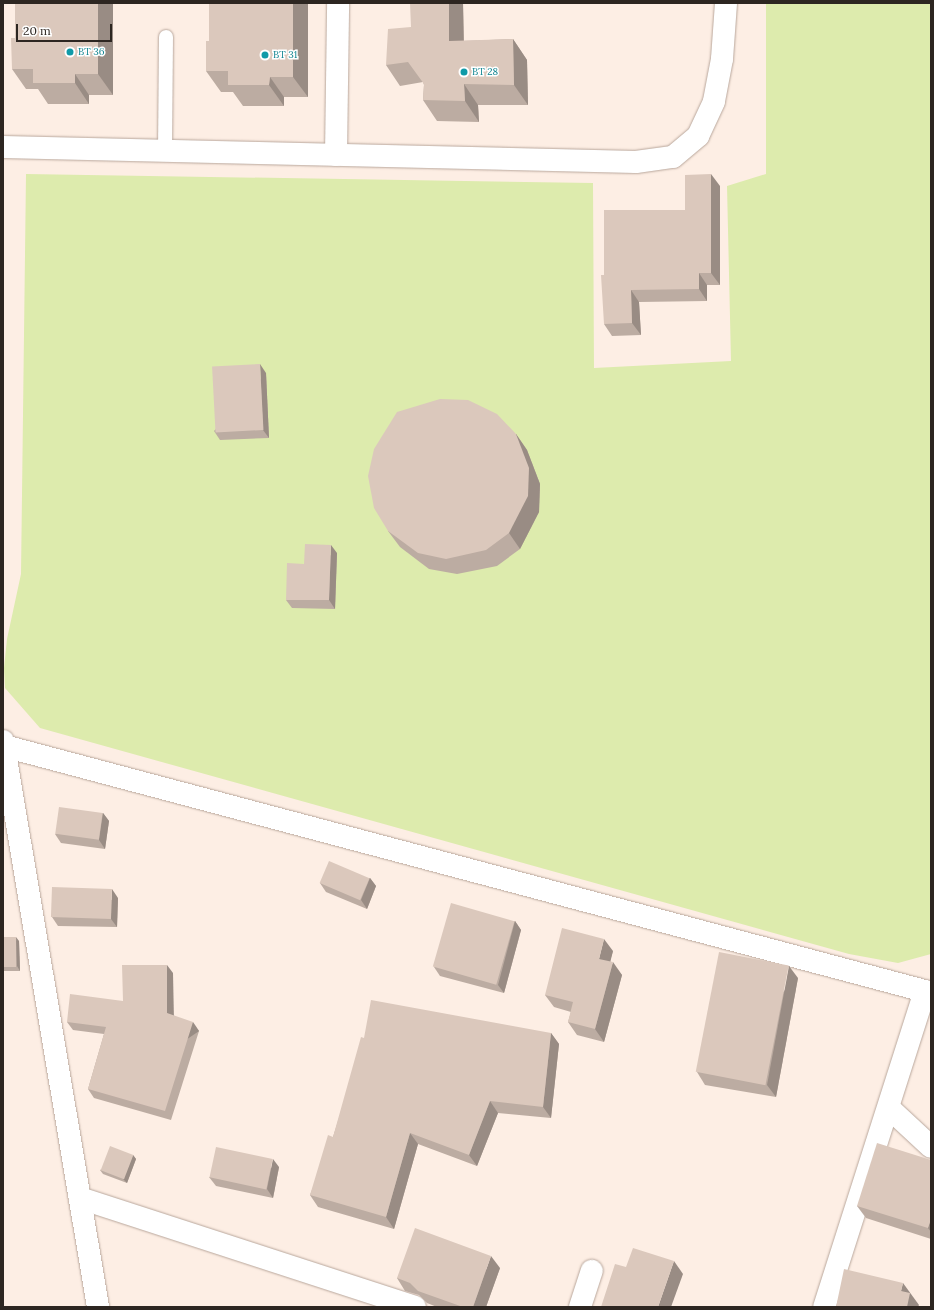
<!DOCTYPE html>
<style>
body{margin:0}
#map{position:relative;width:934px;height:1310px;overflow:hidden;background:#fdeee4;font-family:Lora,serif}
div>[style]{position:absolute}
.green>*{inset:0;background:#ddebad}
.roads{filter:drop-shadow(0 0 1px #b9a79c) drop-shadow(0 0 1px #b9a79c)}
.service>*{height:14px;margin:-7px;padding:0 7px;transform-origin:7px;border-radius:7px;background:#fff}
.minor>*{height:22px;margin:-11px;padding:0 11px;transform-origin:11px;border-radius:11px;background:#fff}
.wall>*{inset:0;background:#bcaca2}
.shaded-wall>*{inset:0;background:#998c84;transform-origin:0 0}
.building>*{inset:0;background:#dbc8bc;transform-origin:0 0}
.dots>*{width:11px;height:11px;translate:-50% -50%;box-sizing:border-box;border:2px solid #fff;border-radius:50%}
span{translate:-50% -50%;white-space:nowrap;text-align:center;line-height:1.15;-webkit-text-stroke:3px #fff;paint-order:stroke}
.culture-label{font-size:10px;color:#0d838f}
.left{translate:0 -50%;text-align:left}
.frame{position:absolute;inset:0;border:4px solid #2d2621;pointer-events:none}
.scale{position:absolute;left:16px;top:24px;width:96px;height:18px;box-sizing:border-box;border:2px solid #2d2621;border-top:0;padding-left:5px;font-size:12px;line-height:14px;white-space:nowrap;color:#2d2621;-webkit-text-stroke:3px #fff;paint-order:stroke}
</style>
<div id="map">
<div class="green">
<div style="clip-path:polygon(766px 3px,931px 3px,931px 954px,898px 963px,849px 954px,40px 728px,5px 688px,4px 668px,7px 639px,21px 574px,26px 174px,593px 183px,594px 368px,731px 361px,727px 186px,766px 174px)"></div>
</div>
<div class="roads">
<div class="service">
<div style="left:165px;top:151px;width:114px;rotate:-89.5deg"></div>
</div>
<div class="minor">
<div style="left:3px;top:147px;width:633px;rotate:1.36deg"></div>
<div style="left:636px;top:162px;width:37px;rotate:-8deg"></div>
<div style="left:673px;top:157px;width:33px;rotate:-40deg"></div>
<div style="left:698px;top:136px;width:38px;rotate:-65deg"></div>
<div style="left:714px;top:101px;width:43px;rotate:-79.2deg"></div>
<div style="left:722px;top:59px;width:56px;rotate:-85.9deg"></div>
<div style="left:336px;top:155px;width:152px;rotate:-89.2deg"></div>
<div style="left:3px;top:741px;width:574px;rotate:80.47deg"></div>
<div style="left:4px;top:746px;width:953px;rotate:14.9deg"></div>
<div style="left:925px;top:991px;width:332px;rotate:107.7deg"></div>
<div style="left:889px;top:1108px;width:57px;rotate:42.9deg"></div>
<div style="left:80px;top:1198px;width:352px;rotate:18deg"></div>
<div style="left:580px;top:1307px;width:38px;rotate:-72deg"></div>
</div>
</div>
<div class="wall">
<div style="clip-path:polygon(15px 3px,113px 3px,113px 95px,89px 95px,89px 104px,48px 104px,38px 89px,26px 89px,12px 69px,15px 38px)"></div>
<div style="clip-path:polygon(209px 3px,308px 3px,308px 97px,284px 97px,284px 106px,243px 106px,233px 92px,221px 92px,206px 71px,209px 41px)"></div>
<div style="clip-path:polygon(463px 3px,464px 41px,513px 39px,527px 60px,528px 105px,478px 105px,479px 122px,437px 121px,423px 100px,424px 85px,423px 82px,400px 86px,386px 65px,411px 27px)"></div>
<div style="clip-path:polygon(720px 186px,720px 285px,707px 285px,707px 301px,639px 302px,641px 335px,612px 336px,604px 324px,604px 275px,685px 210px)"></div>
<div style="clip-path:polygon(266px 373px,269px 438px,220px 440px,214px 431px)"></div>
<div style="clip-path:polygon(516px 434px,527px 450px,540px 484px,539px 512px,520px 549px,497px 566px,457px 574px,429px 569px,400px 547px,388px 531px)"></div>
<div style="clip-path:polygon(337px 553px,335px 609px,292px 608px,286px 600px,304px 564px)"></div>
<div style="clip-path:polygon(103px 813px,109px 821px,105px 849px,61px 843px,55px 834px)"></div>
<div style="clip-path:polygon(370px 878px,376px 886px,367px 909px,326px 892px,320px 883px)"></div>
<div style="clip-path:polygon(118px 898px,117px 927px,58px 926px,52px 917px)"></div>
<div style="clip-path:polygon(515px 921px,521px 930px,504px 993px,440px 976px,434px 967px)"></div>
<div style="clip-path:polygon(3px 937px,19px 941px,20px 971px,3px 971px)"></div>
<div style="clip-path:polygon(613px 951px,610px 961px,622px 975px,604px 1042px,577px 1035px,568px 1022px,571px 1012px,554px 1007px,545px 995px)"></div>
<div style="clip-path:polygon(173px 973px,173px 1015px,199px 1031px,171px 1120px,94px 1098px,88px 1089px,104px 1034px,73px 1030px,67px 1022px,123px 1001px)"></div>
<div style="clip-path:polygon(798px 978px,776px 1097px,705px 1085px,697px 1072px)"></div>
<div style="clip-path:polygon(551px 1033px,559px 1044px,551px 1118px,498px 1113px,477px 1166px,418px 1144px,394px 1229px,318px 1207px,310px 1195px,333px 1137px,364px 1038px)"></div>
<div style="clip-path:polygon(133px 1155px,136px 1159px,127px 1183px,103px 1174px,100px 1170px)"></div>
<div style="clip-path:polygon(931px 1160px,931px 1239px,866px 1218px,857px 1206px)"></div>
<div style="clip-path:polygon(279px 1167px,273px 1198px,216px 1186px,209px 1177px)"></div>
<div style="clip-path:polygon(500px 1268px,486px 1307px,437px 1307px,427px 1303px,419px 1295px,405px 1291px,397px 1278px)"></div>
</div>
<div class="shaded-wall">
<div style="clip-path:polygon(98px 3px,113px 3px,113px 95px,98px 74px)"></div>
<div style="clip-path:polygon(293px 3px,308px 3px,308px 97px,293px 77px)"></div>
<div style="clip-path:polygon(449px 3px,463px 3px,464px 62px,449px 41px)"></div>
<div style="clip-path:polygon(513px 39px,527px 60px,528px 105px,514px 85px)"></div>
<div style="clip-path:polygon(75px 74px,89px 95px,89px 104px,75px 83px)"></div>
<div style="clip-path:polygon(270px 77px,284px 97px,284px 106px,269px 85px)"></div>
<div style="clip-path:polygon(464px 84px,478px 105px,479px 122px,465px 101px)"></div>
<div style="clip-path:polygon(711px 174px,720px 186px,720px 285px,711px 273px)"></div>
<div style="clip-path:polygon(699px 273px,707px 285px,707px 301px,699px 289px)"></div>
<div style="clip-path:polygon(631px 290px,639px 302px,641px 335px,632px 323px)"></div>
<div style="clip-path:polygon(260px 364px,266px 373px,269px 438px,263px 430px)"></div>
<div style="clip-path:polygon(516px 434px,527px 450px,540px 484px,539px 512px,520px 549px,509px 533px)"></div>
<div style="clip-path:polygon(331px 545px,337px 553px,335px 609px,329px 600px)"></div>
<div style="clip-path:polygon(103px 813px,109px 821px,105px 849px,99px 840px)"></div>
<div style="clip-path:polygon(370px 878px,376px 886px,367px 909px,361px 900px)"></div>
<div style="clip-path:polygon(112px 889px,118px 898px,117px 927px,111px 919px)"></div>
<div style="clip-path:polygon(515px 921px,521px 930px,504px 993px,498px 985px)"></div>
<div style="clip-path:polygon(16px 937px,19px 941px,20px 971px,17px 966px)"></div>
<div style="clip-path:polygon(604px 939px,613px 951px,608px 971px,599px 959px)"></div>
<div style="clip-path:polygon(613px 962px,622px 975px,604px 1042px,595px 1029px)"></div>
<div style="clip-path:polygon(167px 965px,173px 973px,174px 1021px,167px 1013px)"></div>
<div style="clip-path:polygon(789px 966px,798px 978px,776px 1097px,767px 1085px)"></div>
<div style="left:193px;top:1022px;width:11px;height:93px;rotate:56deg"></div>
<div style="clip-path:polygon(551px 1033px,559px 1044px,551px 1118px,543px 1107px)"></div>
<div style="clip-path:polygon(490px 1101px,498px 1113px,477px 1166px,469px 1155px)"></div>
<div style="clip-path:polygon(410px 1133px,418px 1144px,394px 1229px,386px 1217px)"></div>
<div style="clip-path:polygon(133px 1155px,136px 1159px,127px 1183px,123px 1179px)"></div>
<div style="clip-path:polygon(273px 1159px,279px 1167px,273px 1198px,267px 1189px)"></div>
<div style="clip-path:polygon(931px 1219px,931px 1232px,928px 1228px)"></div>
<div style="clip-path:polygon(491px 1256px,500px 1268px,486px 1307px,473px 1307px)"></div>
<div style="clip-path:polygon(674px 1261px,683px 1274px,671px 1307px,658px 1307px)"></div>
<div style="clip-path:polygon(903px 1283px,919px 1305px,918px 1307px,907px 1307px,901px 1291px)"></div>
</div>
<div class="building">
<div style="clip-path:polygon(15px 3px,98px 3px,98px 74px,75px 74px,75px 83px,33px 83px,33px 69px,12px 69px,11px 38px,15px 38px)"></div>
<div style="clip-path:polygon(209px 3px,293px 3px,293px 77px,270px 77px,269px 85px,228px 85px,228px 71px,206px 71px,206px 41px,209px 41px)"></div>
<div style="clip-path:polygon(410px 3px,449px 3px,449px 41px,513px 39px,514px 85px,464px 84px,465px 101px,423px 100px,424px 84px,408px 62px,386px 65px,388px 29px,411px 27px)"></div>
<div style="clip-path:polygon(711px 174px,711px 273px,699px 273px,699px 289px,631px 290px,632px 323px,604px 324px,601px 275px,604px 275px,604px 210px,685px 210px,685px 175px)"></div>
<div style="left:260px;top:364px;width:66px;height:48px;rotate:87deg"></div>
<div style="clip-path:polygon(440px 399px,468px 400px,497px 414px,516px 434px,529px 468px,528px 496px,509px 533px,486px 550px,446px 559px,418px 553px,388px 531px,374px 508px,368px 476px,374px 449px,397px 412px)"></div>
<div style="clip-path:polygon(305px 544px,331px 545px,329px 600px,286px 600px,287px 563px,304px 564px)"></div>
<div style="left:59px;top:807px;width:44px;height:27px;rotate:8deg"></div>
<div style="left:329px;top:861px;width:44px;height:24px;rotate:23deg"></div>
<div style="left:52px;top:887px;width:60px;height:30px;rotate:2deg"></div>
<div style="left:451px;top:903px;width:66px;height:66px;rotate:16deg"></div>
<div style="clip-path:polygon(562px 928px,604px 939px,599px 959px,613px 962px,595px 1029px,568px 1022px,573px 1002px,545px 995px)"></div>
<div style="left:3px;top:937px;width:13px;height:30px"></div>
<div style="left:719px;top:952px;width:71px;height:122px;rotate:11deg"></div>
<div style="clip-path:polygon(122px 965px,167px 965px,167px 1013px,193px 1022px,165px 1111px,88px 1089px,106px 1027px,67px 1022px,70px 994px,123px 1001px)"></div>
<div style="clip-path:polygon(371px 1000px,551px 1033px,543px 1107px,490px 1101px,469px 1155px,410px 1133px,386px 1217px,310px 1195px,328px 1135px,333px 1137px,361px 1037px,364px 1038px)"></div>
<div style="clip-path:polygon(877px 1143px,931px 1160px,931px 1219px,928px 1228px,857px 1206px)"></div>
<div style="left:110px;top:1146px;width:25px;height:26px;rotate:21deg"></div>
<div style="left:216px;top:1147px;width:58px;height:31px;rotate:12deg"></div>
<div style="clip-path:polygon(415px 1228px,491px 1256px,473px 1307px,463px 1307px,418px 1291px,410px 1283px,397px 1278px)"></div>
<div style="clip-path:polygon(633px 1248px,674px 1261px,658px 1307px,601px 1307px,615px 1264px,626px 1267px)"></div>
<div style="clip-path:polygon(844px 1269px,903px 1283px,901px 1291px,910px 1293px,907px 1307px,836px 1307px)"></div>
</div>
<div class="dots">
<div style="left:70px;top:52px;background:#0f9aa8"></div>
<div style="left:265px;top:55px;background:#0f9aa8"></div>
<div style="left:464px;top:72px;background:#0f9aa8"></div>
</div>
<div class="culture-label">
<span class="left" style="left:78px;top:52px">BT 36</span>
<span class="left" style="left:273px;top:55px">BT 31</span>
<span class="left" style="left:472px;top:72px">BT 28</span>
</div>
<div class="frame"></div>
<div class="scale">20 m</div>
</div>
